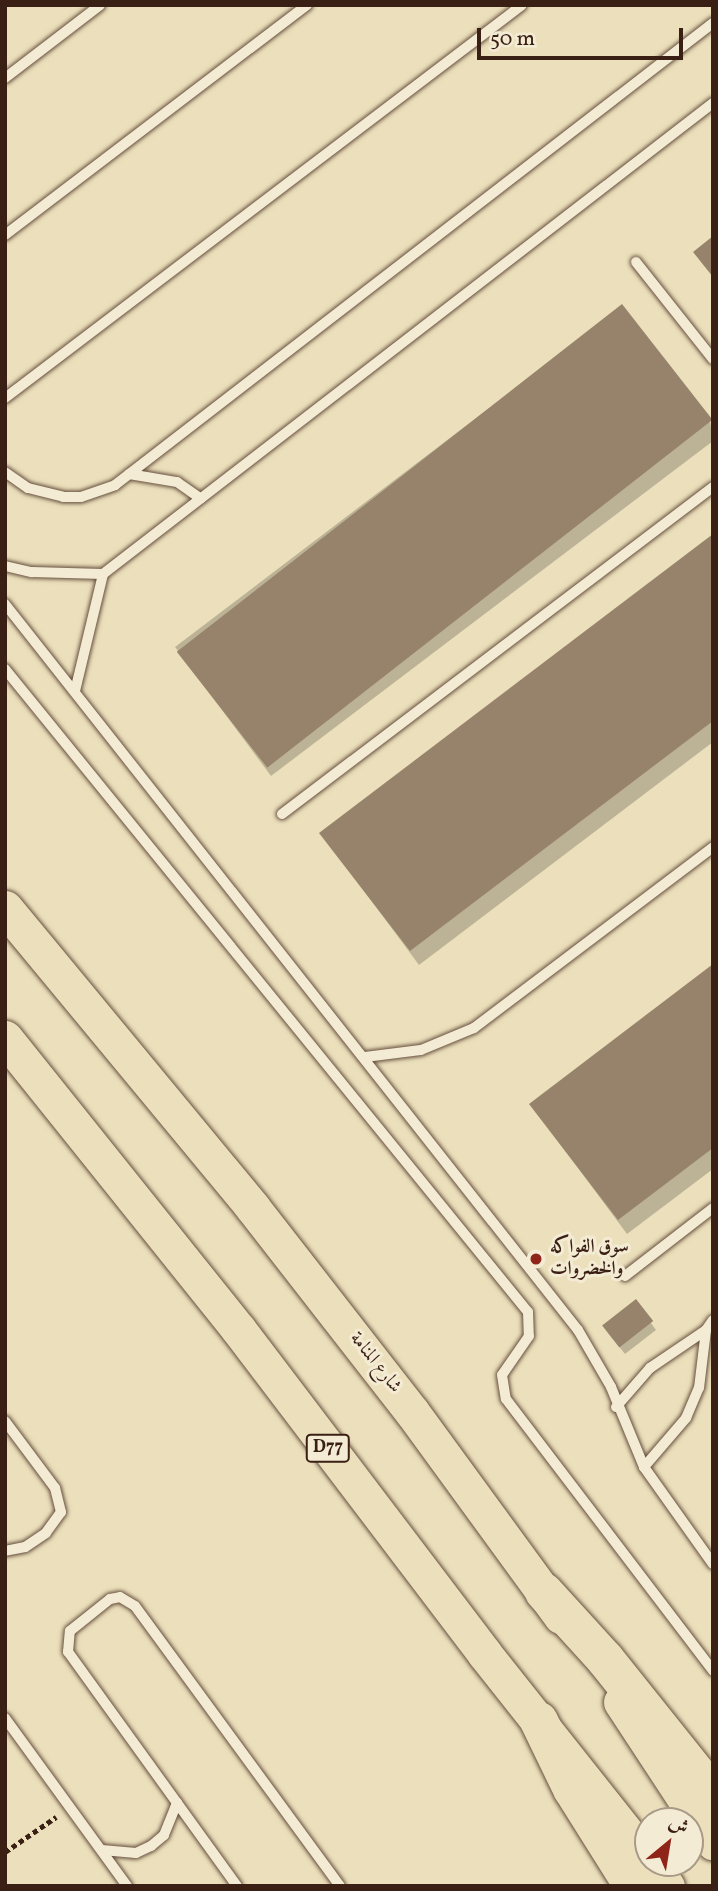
<!DOCTYPE html>
<meta charset="utf-8">
<style>
body{margin:0}
#map{position:relative;width:718px;height:1891px;overflow:hidden;background:#ece0bc;font-family:Vollkorn,Amiri,serif}
div>[style]{position:absolute}
.shadow>*{inset:0;background:#0003}
.building>*{inset:0;background:#97836b;transform-origin:0 0}
.path>*{height:4.5px;margin-top:-2.25px;transform-origin:0;background:repeating-linear-gradient(90deg,#3a1f14 0 5px,transparent 0 8.5px)}
.roads{filter:drop-shadow(0 0 2px #664f3e) drop-shadow(0 0 2px #664f3e)}
.service>*{height:10px;margin:-5px;padding:0 5px;transform-origin:5px;border-radius:5px;background:#f3ebd3}
.primary>*{height:35px;margin:-17.5px;padding:0 17.5px;transform-origin:17.5px;border-radius:17.5px;background:#ece0bc}
.motorway>*{height:38px;margin:-19px;padding:0 19px;transform-origin:19px;border-radius:19px;background:#ece0bc}
.dots>*{width:19px;height:19px;translate:-50% -50%;box-sizing:border-box;border:4px solid #f3ebd3;border-radius:50%}
span{translate:-50% -50%;white-space:nowrap;text-align:center;line-height:1.15;-webkit-text-stroke:6px #f3ebd3;paint-order:stroke}
.shield-label span{padding:2px 5px;background:#f3ebd3;border:2px solid;border-radius:5px;-webkit-text-stroke-width:0}
.shield-label{font-size:18px;color:#3a1f14;font-weight:700}
.poi-label{font-size:19px;color:#3a1f14;font-weight:700}
.left{translate:0 -50%;text-align:left}
.street-label{font-size:19px;color:#3a1f14}
.frame{position:absolute;inset:0;border:7px solid #3a1f14;pointer-events:none}
.north{position:absolute;left:634px;top:1807px;width:70px;height:70px;box-sizing:border-box;background:#f3ebd3;border:2px solid #a99987;border-radius:50%;rotate:30deg;font-size:19px;font-weight:700;line-height:28px;text-align:center;color:#3a1f14}
.north::after{content:'';display:block;margin:auto;width:24px;height:32px;background:#8f2418;clip-path:polygon(50% 0,100% 100%,50% 72%,0 100%)}
.scale{position:absolute;left:477px;top:28px;width:206px;height:32px;box-sizing:border-box;border:4px solid #3a1f14;border-top:0;padding-left:9px;font-size:21px;line-height:24px;white-space:nowrap;color:#3a1f14;-webkit-text-stroke:5px #f3ebd3;paint-order:stroke}
</style>
<div id="map">
<div class="shadow">
<div style="clip-path:polygon(622px 307px,710px 421px,713px 441px,271px 776px,175px 647px)"></div>
<div style="clip-path:polygon(713px 536px,713px 742px,419px 965px,321px 833px)"></div>
<div style="clip-path:polygon(713px 967px,713px 1169px,627px 1234px,531px 1105px)"></div>
<div style="clip-path:polygon(636px 1302px,656px 1330px,625px 1354px,609px 1334px)"></div>
</div>
<div class="building">
<div style="clip-path:polygon(713px 236px,713px 277px,693px 252px)"></div>
<div style="left:622px;top:304px;width:147px;height:565px;rotate:52deg"></div>
<div style="clip-path:polygon(713px 534px,713px 721px,410px 951px,319px 833px)"></div>
<div style="clip-path:polygon(713px 964px,713px 1148px,618px 1220px,529px 1104px)"></div>
<div style="left:636px;top:1299px;width:28px;height:43px;rotate:52deg"></div>
</div>
<div class="path">
<div style="left:5px;top:1852px;width:62px;rotate:-34.5deg"></div>
</div>
<div class="roads">
<div class="service">
<div style="left:5px;top:78px;width:120px;rotate:-37.5deg"></div>
<div style="left:5px;top:235px;width:380px;rotate:-37.3deg"></div>
<div style="left:636px;top:262px;width:124px;rotate:51.6deg"></div>
<div style="left:5px;top:398px;width:649px;rotate:-37.24deg"></div>
<div style="left:5px;top:472px;width:28px;rotate:35deg"></div>
<div style="left:28px;top:488px;width:36px;rotate:14deg"></div>
<div style="left:63px;top:497px;width:18px"></div>
<div style="left:81px;top:497px;width:36px;rotate:-19deg"></div>
<div style="left:115px;top:485px;width:756px;rotate:-37.69deg"></div>
<div style="left:129px;top:474px;width:49px;rotate:9.5deg"></div>
<div style="left:177px;top:482px;width:29px;rotate:35deg"></div>
<div style="left:5px;top:566px;width:28px;rotate:13deg"></div>
<div style="left:32px;top:572px;width:71px;rotate:1.6deg"></div>
<div style="left:5px;top:604px;width:925px;rotate:51.72deg"></div>
<div style="left:578px;top:1330px;width:66px;rotate:59.9deg"></div>
<div style="left:611px;top:1387px;width:87px;rotate:67.6deg"></div>
<div style="left:644px;top:1467px;width:119px;rotate:54.6deg"></div>
<div style="left:5px;top:669px;width:829px;rotate:50.88deg"></div>
<div style="left:528px;top:1312px;width:24px;rotate:88deg"></div>
<div style="left:529px;top:1336px;width:47px;rotate:124.7deg"></div>
<div style="left:502px;top:1375px;width:24px;rotate:81deg"></div>
<div style="left:506px;top:1399px;width:342px;rotate:52.7deg"></div>
<div style="left:75px;top:691px;width:120px;rotate:-76.5deg"></div>
<div style="left:103px;top:574px;width:771px;rotate:-37.67deg"></div>
<div style="left:282px;top:814px;width:541px;rotate:-37.19deg"></div>
<div style="left:365px;top:1057px;width:56px;rotate:-7.1deg"></div>
<div style="left:421px;top:1050px;width:57px;rotate:-22.5deg"></div>
<div style="left:474px;top:1028px;width:300px;rotate:-37.1deg"></div>
<div style="left:625px;top:1276px;width:111px;rotate:-37.7deg"></div>
<div style="left:616px;top:1407px;width:52px;rotate:-48.9deg"></div>
<div style="left:650px;top:1368px;width:68px;rotate:-34.2deg"></div>
<div style="left:706px;top:1330px;width:12px;rotate:-55deg"></div>
<div style="left:5px;top:1421px;width:84px;rotate:53.3deg"></div>
<div style="left:55px;top:1488px;width:25px;rotate:76deg"></div>
<div style="left:61px;top:1512px;width:26px;rotate:126deg"></div>
<div style="left:46px;top:1533px;width:25px;rotate:146deg"></div>
<div style="left:25px;top:1547px;width:20px;rotate:169deg"></div>
<div style="left:644px;top:1467px;width:65px;rotate:-49.4deg"></div>
<div style="left:686px;top:1418px;width:33px;rotate:-67deg"></div>
<div style="left:699px;top:1388px;width:58px;rotate:-83.1deg"></div>
<div style="left:5px;top:1718px;width:208px;rotate:54deg"></div>
<div style="left:102px;top:1850px;width:34px;rotate:5deg"></div>
<div style="left:136px;top:1853px;width:17px;rotate:-25deg"></div>
<div style="left:151px;top:1846px;width:17px;rotate:-40deg"></div>
<div style="left:164px;top:1835px;width:35px;rotate:-68deg"></div>
<div style="left:237px;top:1886px;width:289px;rotate:-125.8deg"></div>
<div style="left:68px;top:1652px;width:21px;rotate:-85deg"></div>
<div style="left:70px;top:1631px;width:51px;rotate:-38.7deg"></div>
<div style="left:110px;top:1599px;width:10px;rotate:-11deg"></div>
<div style="left:120px;top:1597px;width:17px;rotate:31deg"></div>
<div style="left:135px;top:1606px;width:347px;rotate:53.8deg"></div>
</div>
<div class="primary">
<div style="left:5px;top:908px;width:389px;rotate:50.4deg"></div>
<div style="left:253px;top:1208px;width:259px;rotate:52.1deg"></div>
<div style="left:412px;top:1412px;width:253px;rotate:53.9deg"></div>
<div style="left:5px;top:1038px;width:374px;rotate:51.3deg"></div>
<div style="left:239px;top:1330px;width:405px;rotate:52.8deg"></div>
<div style="left:484px;top:1653px;width:264px;rotate:51.6deg"></div>
<div style="left:621px;top:1702px;width:168px;rotate:56.7deg"></div>
<div style="left:650px;top:1863px;width:29px;rotate:54deg"></div>
</div>
<div class="motorway">
<div style="left:544px;top:1592px;width:91px;rotate:47.7deg"></div>
<div style="left:605px;top:1659px;width:173px;rotate:51.3deg"></div>
<div style="left:539px;top:1721px;width:76px;rotate:64.1deg"></div>
<div style="left:572px;top:1789px;width:115px;rotate:57.8deg"></div>
</div>
</div>
<div class="dots">
<div style="left:536px;top:1259px;background:#8f2418"></div>
</div>
<div class="shield-label">
<span style="left:328px;top:1448px">D77</span>
</div>
<div class="poi-label">
<span class="left" style="left:550px;top:1259px">سوق الفواكه<br>والخضروات</span>
</div>
<div class="street-label">
<span style="left:375px;top:1363px;rotate:52deg">شارع المنامة</span>
</div>
<div class="frame"></div>
<div class="north">ش</div>
<div class="scale">50 m</div>
</div>
